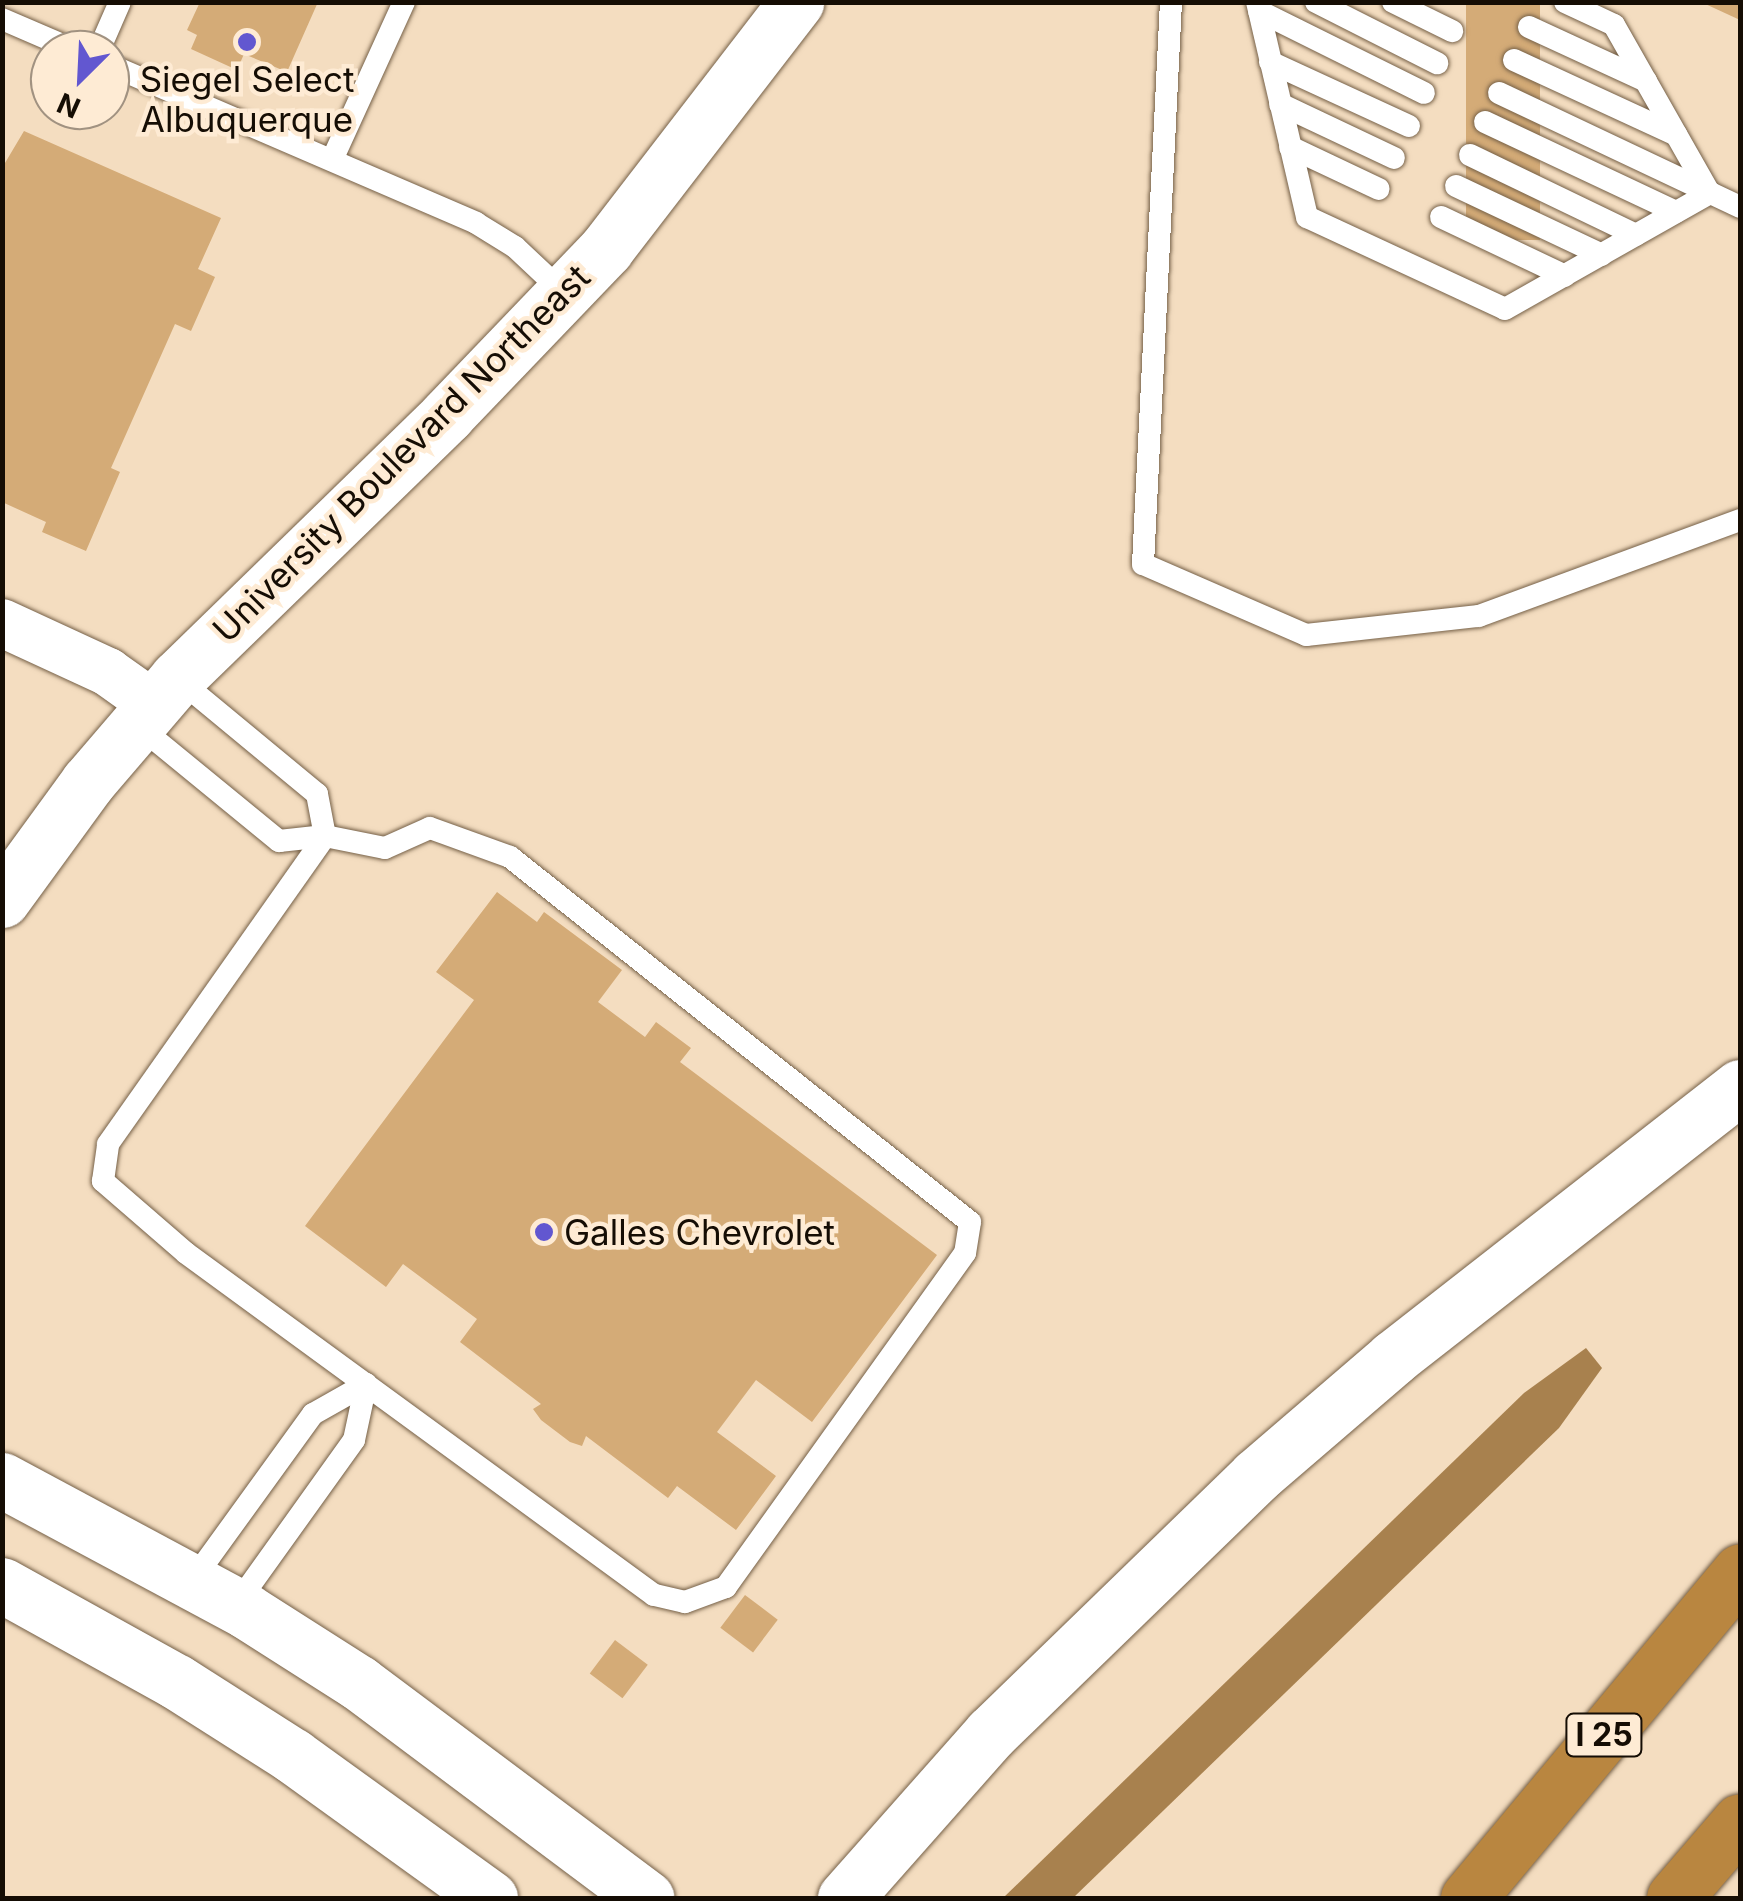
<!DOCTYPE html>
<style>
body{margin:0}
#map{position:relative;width:1743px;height:1901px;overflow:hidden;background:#f4ddc0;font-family:Inter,sans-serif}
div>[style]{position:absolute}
.water>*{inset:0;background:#a8814e}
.building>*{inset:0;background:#d4ab77;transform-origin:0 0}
.roads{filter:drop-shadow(0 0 2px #756047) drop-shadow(0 0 2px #756047)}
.service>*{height:22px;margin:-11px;padding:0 11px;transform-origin:11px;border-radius:11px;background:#fff}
.minor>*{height:48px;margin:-24px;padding:0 24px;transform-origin:24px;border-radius:24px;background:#fff}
.secondary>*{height:55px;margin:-27.5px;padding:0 27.5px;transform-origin:27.5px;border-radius:27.5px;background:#fff}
.motorway>*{height:55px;margin:-27.5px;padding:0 27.5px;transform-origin:27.5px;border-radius:27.5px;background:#b98640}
.dots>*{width:28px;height:28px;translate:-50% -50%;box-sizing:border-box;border:5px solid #feebd4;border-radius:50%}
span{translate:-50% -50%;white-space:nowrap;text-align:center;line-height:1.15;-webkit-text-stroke:9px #feebd4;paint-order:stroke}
.shield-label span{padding:2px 8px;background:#feebd4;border:2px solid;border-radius:8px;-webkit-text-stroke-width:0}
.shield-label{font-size:32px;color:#150d04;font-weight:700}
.poi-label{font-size:35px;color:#150d04}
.left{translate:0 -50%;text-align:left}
.street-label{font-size:35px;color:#150d04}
.frame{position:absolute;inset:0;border:5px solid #150d04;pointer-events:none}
.north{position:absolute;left:30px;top:30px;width:100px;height:100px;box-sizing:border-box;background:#feebd4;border:2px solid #a19281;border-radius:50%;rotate:204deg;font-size:28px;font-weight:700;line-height:40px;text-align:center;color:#150d04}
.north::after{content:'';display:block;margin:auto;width:35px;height:45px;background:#6257d0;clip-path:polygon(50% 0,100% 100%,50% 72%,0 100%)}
</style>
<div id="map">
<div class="water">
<div style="clip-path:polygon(1586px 1348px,1602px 1368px,1559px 1428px,1073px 1898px,1003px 1898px,1524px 1393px)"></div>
</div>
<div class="building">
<div style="clip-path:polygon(200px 2px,318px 2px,287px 72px,244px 54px,237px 70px,191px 49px,197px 35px,187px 30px)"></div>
<div style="left:1466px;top:2px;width:74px;height:238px"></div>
<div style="clip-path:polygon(1701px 2px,1740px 2px,1740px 20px)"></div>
<div style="clip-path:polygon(24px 131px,221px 218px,198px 269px,215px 277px,191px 331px,175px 324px,111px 468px,120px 472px,86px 551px,42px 532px,46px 522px,2px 502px,2px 168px)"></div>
<div style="clip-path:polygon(497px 892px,537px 922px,544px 912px,622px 970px,598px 1002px,645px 1037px,656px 1022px,691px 1048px,680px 1062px,937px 1255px,812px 1422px,756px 1380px,717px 1432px,776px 1476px,736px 1530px,677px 1486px,668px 1498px,586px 1436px,582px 1446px,570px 1442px,541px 1420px,533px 1409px,541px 1404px,460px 1342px,477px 1319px,403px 1264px,386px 1287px,305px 1226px,474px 1000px,436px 972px)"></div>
<div style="left:745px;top:1595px;width:41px;height:41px;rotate:37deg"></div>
<div style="left:615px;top:1640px;width:41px;height:42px;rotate:37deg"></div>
</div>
<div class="roads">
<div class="service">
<div style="left:1171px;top:2px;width:563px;rotate:92.85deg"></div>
<div style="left:1143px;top:564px;width:178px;rotate:23.5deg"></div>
<div style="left:1306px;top:635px;width:174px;rotate:-6.3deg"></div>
<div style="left:1479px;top:616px;width:278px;rotate:-20.2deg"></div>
<div style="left:1257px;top:2px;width:221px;rotate:76.9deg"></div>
<div style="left:1307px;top:217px;width:218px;rotate:24.9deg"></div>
<div style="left:1505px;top:309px;width:236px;rotate:-29.5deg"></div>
<div style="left:1316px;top:2px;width:136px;rotate:26.8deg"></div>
<div style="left:1393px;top:2px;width:66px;rotate:26.2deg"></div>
<div style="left:1565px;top:2px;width:54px;rotate:25.1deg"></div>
<div style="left:1614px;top:25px;width:192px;rotate:60.4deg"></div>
<div style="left:1259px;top:11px;width:184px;rotate:26.4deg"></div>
<div style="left:2px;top:19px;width:78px;rotate:23.3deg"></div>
<div style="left:1529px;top:27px;width:129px;rotate:24.8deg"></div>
<div style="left:99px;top:50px;width:52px;rotate:-66.4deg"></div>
<div style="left:1514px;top:60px;width:179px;rotate:24.8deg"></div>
<div style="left:1270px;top:62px;width:153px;rotate:24.7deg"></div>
<div style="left:110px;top:65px;width:399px;rotate:23.3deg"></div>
<div style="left:476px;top:223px;width:46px;rotate:31.6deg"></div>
<div style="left:515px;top:247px;width:69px;rotate:43.2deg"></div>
<div style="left:1499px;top:93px;width:267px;rotate:25.3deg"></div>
<div style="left:1280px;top:104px;width:126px;rotate:25.3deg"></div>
<div style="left:1485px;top:122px;width:211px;rotate:25.2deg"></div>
<div style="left:1290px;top:147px;width:98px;rotate:25.3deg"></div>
<div style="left:1470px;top:155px;width:184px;rotate:25.7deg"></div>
<div style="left:332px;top:160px;width:174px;rotate:-65.5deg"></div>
<div style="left:1456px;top:186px;width:161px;rotate:25.3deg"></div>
<div style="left:1441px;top:217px;width:137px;rotate:25.4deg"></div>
<div style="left:136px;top:724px;width:185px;rotate:39.3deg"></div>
<div style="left:279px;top:841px;width:46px;rotate:-6.2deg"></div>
<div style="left:325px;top:836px;width:43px;rotate:-100.8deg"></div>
<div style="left:317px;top:794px;width:182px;rotate:-140.4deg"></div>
<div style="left:430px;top:828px;width:85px;rotate:19.9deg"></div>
<div style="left:510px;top:857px;width:587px;rotate:38.43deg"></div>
<div style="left:970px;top:1222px;width:31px;rotate:99deg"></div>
<div style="left:965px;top:1253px;width:411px;rotate:125.6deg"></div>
<div style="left:726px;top:1587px;width:44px;rotate:159.9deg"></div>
<div style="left:685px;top:1602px;width:32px;rotate:-167deg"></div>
<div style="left:654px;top:1595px;width:580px;rotate:-143.84deg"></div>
<div style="left:186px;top:1253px;width:110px;rotate:-139.1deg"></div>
<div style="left:103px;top:1181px;width:37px;rotate:-82deg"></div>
<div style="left:108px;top:1144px;width:377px;rotate:-54.8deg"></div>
<div style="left:325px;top:836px;width:61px;rotate:11.3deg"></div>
<div style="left:385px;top:848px;width:49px;rotate:-24deg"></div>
<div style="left:192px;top:1581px;width:206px;rotate:-54.1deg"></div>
<div style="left:313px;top:1414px;width:61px;rotate:-29.5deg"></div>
<div style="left:366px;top:1384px;width:57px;rotate:102.1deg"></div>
<div style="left:354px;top:1440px;width:204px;rotate:125.6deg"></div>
</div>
<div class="minor">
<div style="left:2px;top:623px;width:117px;rotate:24.8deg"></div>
<div style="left:108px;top:672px;width:55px;rotate:35.4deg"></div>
</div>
<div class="secondary">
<div style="left:2px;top:900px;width:146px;rotate:-53.9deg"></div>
<div style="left:88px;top:782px;width:137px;rotate:-49.4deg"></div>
<div style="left:177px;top:678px;width:377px;rotate:-44.2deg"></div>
<div style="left:447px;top:415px;width:230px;rotate:-46.2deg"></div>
<div style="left:606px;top:249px;width:312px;rotate:-52.4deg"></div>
<div style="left:2px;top:1480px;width:277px;rotate:28.2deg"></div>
<div style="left:246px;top:1611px;width:134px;rotate:32.5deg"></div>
<div style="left:359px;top:1683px;width:359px;rotate:36.8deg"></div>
<div style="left:2px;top:1585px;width:200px;rotate:29deg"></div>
<div style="left:177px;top:1682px;width:138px;rotate:32.5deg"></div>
<div style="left:293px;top:1756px;width:243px;rotate:35.8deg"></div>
<div style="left:845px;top:1898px;width:220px;rotate:-48.5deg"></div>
<div style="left:991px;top:1733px;width:369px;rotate:-44.1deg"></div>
<div style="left:1256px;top:1476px;width:181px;rotate:-40.7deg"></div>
<div style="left:1393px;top:1358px;width:440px;rotate:-38deg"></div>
</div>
<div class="motorway">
<div style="left:1468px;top:1898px;width:425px;rotate:-50.2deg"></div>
<div style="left:1674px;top:1898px;width:101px;rotate:-49.4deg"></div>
</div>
</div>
<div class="dots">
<div style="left:247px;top:42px;background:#6257d0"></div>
<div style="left:544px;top:1232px;background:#6257d0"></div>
</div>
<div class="shield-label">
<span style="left:1604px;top:1735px">I 25</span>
</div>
<div class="poi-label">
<span style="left:247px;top:99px">Siegel Select<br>Albuquerque</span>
<span class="left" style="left:564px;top:1232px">Galles Chevrolet</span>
</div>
<div class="street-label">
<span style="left:401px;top:453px;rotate:-45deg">University Boulevard Northeast</span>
</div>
<div class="frame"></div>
<div class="north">N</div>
</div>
